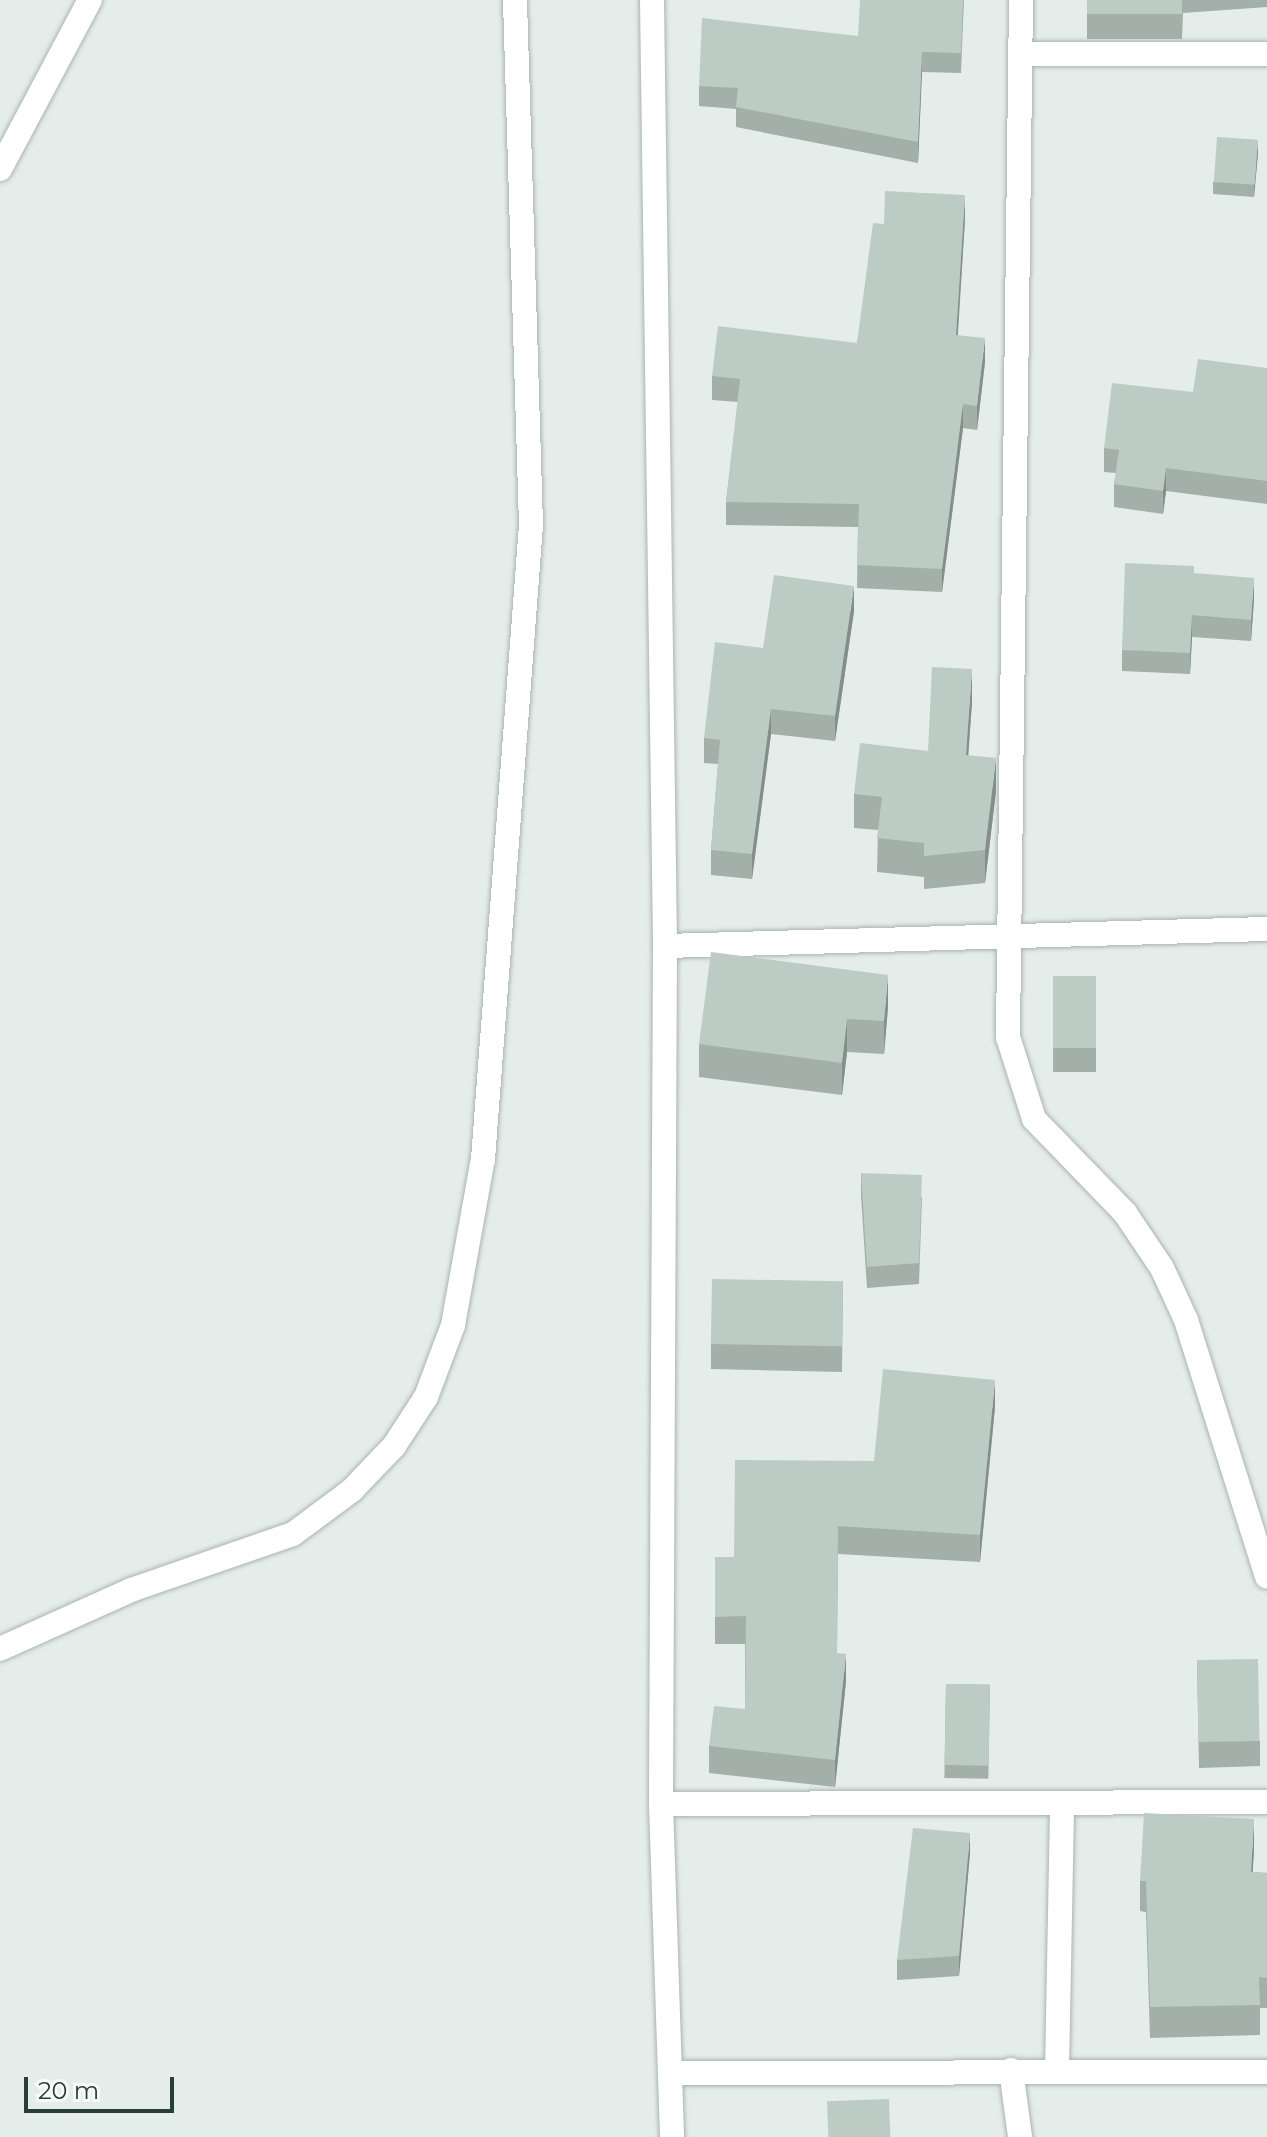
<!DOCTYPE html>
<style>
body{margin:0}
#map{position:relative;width:1267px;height:2137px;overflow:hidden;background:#e5edea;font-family:Montserrat,sans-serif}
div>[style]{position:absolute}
.roads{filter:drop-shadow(0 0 2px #a8b5b1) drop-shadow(0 0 2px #a8b5b1)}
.street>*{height:24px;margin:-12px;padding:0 12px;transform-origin:12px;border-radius:12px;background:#fff}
.wall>*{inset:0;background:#a3afa9;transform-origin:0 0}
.shaded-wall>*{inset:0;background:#848e8a}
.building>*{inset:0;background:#bdcbc5;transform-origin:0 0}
span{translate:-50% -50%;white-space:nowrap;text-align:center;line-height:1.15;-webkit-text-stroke:6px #f6faf8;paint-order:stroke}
.scale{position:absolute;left:24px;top:2077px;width:150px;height:36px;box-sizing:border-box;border:4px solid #253f37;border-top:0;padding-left:10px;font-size:24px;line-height:28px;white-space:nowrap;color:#253f37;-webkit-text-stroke:6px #f6faf8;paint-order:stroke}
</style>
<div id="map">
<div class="roads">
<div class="street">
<div style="left:652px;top:0;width:946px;rotate:89.21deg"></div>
<div style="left:665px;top:946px;width:858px;rotate:90.27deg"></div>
<div style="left:661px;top:1804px;width:333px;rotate:88.1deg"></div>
<div style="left:1021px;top:0;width:1037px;rotate:90.72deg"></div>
<div style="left:1008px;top:1037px;width:86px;rotate:72.4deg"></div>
<div style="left:1034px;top:1119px;width:131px;rotate:45.9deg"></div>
<div style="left:1125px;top:1213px;width:66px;rotate:56.1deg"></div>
<div style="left:1162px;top:1268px;width:57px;rotate:65.2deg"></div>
<div style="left:1186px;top:1320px;width:269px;rotate:72.5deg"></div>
<div style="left:1021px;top:54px;width:246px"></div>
<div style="left:0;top:169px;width:191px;rotate:-62deg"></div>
<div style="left:665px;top:946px;width:602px;rotate:-1.62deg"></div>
<div style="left:0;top:1649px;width:144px;rotate:-24.2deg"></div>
<div style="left:131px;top:1590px;width:171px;rotate:-19.1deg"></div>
<div style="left:293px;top:1534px;width:74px;rotate:-36.7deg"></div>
<div style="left:352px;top:1490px;width:61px;rotate:-46.3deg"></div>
<div style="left:394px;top:1446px;width:59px;rotate:-56.9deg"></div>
<div style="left:426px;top:1397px;width:77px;rotate:-69.4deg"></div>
<div style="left:453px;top:1325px;width:169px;rotate:-79.8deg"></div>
<div style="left:483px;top:1159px;width:636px;rotate:-85.67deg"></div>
<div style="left:531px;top:525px;width:525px;rotate:-91.75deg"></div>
<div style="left:661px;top:1804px;width:606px;rotate:-0.19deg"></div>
<div style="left:1011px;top:2070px;width:68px;rotate:82.3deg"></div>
<div style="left:1057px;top:2070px;width:265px;rotate:-88.9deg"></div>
<div style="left:670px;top:2073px;width:597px;rotate:-0.1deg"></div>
</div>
</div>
<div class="wall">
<div style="clip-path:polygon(964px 0,961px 73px,922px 72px,918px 163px,736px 127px,736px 109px,699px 106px,699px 86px,858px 36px)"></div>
<div style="clip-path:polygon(1087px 0,1267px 0,1267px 7px,1183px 13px,1182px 39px,1087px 39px)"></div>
<div style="clip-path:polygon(1258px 153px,1254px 197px,1213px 194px,1213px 182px)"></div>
<div style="clip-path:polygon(965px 219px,958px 335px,985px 362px,977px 430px,963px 428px,942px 592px,857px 588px,858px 527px,726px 525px,726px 502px,738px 402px,712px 400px,712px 376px,857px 343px,884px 224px)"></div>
<div style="clip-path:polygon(1267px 368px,1267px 504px,1166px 491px,1163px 514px,1114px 507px,1114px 484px,1116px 473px,1104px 472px,1104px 448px,1193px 392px)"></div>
<div style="clip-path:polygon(1194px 573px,1254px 599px,1251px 641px,1192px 637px,1190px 674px,1122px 671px,1122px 650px)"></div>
<div style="clip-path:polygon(854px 611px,835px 741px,771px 734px,752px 879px,711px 875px,711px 850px,718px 764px,704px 763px,704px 738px,763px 648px)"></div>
<div style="clip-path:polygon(972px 702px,968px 755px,996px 791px,985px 883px,924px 889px,924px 877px,877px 872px,878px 830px,854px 828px,854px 794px,928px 751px)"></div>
<div style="left:1053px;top:976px;width:43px;height:96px"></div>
<div style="clip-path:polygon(888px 1007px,884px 1054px,847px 1052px,842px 1095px,699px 1077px,699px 1044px)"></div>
<div style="clip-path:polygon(861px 1173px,922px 1197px,919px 1284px,867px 1288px,861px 1195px)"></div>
<div style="clip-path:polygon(843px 1281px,842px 1372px,711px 1369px,711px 1344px)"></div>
<div style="clip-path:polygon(995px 1407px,980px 1562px,838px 1554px,837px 1653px,846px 1681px,835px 1787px,709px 1773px,709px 1746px,745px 1709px,745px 1644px,715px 1644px,715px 1557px,734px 1557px,874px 1461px)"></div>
<div style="clip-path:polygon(1197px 1662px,1260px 1741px,1260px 1766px,1199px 1768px)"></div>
<div style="left:946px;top:1684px;width:44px;height:94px;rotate:1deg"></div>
<div style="clip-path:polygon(1254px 1850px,1252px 1872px,1267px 1873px,1267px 2008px,1260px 2008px,1260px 2035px,1150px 2038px,1146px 1912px,1140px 1911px,1140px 1881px)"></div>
<div style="clip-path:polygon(970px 1853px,959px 1976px,897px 1980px,897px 1960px)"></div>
</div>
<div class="shaded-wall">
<div style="clip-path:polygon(922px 52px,922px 72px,918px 163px,918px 142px)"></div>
<div style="clip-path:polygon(1258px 140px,1258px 153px,1254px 197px,1254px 185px)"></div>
<div style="clip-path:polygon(965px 195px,965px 219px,956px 358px,956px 335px)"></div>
<div style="clip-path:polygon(985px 338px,985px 362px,977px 430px,977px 406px)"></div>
<div style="clip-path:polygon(963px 404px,963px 428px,942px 592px,942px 569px)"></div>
<div style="clip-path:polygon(1166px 468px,1166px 491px,1163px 514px,1163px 491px)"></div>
<div style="clip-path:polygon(1254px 578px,1254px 599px,1251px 641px,1251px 620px)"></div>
<div style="clip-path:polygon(854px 586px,854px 611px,835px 741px,835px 716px)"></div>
<div style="clip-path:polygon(1192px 615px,1192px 637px,1190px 674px,1190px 653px)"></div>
<div style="clip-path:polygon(972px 669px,972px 702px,966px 788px,966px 755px)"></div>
<div style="clip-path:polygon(771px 709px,771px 734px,752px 879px,752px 854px)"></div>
<div style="clip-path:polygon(996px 758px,996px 791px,985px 883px,985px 850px)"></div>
<div style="clip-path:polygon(888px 975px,888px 1007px,884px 1054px,884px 1021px)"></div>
<div style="clip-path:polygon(847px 1019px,847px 1052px,842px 1095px,842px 1063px)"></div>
<div style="clip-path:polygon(995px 1380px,995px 1407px,980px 1562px,980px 1535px)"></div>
<div style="clip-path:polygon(846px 1654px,846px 1681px,835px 1787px,835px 1760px)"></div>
<div style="clip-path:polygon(1254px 1819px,1254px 1850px,1251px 1902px,1251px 1872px)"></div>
<div style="clip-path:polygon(970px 1833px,970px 1853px,959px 1976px,959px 1956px)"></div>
</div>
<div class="building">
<div style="clip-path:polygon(860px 0,963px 0,961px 53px,922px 52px,918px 142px,736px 107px,738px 88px,699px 86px,702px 18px,858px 36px)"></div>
<div style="left:1087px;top:0;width:95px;height:14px"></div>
<div style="left:1217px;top:137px;width:41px;height:45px;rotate:4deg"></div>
<div style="clip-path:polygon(885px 191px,965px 195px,956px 335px,985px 338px,977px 406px,963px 404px,942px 569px,857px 565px,859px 504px,726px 502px,740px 379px,712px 376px,718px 326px,857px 343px,873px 223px,884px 224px)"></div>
<div style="clip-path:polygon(1198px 359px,1267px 368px,1267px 481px,1166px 468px,1163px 491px,1114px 484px,1119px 450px,1104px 448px,1112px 383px,1193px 392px)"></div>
<div style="clip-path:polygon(1125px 563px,1194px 566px,1194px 573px,1254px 578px,1251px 620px,1192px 615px,1190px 653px,1122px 650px)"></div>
<div style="clip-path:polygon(774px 575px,854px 586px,835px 716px,771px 709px,752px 854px,711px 850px,720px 740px,704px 738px,715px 642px,763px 648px)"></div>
<div style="clip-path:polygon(932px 667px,972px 669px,966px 755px,996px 758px,985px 850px,924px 856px,924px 843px,877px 838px,882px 797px,854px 794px,860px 743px,928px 751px)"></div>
<div style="clip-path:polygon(711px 952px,888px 975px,884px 1021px,847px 1019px,842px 1063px,699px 1044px)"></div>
<div style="left:1053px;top:976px;width:43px;height:72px"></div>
<div style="clip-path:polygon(861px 1173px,922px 1175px,919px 1263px,867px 1267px)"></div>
<div style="left:712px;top:1279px;width:131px;height:65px;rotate:1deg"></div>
<div style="clip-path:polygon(883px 1369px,995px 1380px,980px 1535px,838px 1526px,837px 1653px,846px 1654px,835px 1760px,709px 1746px,714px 1706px,745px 1709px,746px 1616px,715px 1617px,715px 1557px,734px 1557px,735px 1460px,874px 1461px)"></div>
<div style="left:1258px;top:1659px;width:82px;height:61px;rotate:89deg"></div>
<div style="left:946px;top:1684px;width:44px;height:81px;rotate:1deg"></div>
<div style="clip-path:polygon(1144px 1813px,1254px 1819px,1251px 1872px,1267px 1873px,1267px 1978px,1259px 1977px,1260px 2005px,1150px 2007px,1146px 1881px,1140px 1881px)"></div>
<div style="clip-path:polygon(913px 1828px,970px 1833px,959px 1956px,897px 1960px)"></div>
<div style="left:889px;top:2099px;width:38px;height:62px;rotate:88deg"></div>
</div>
<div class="scale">20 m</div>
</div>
